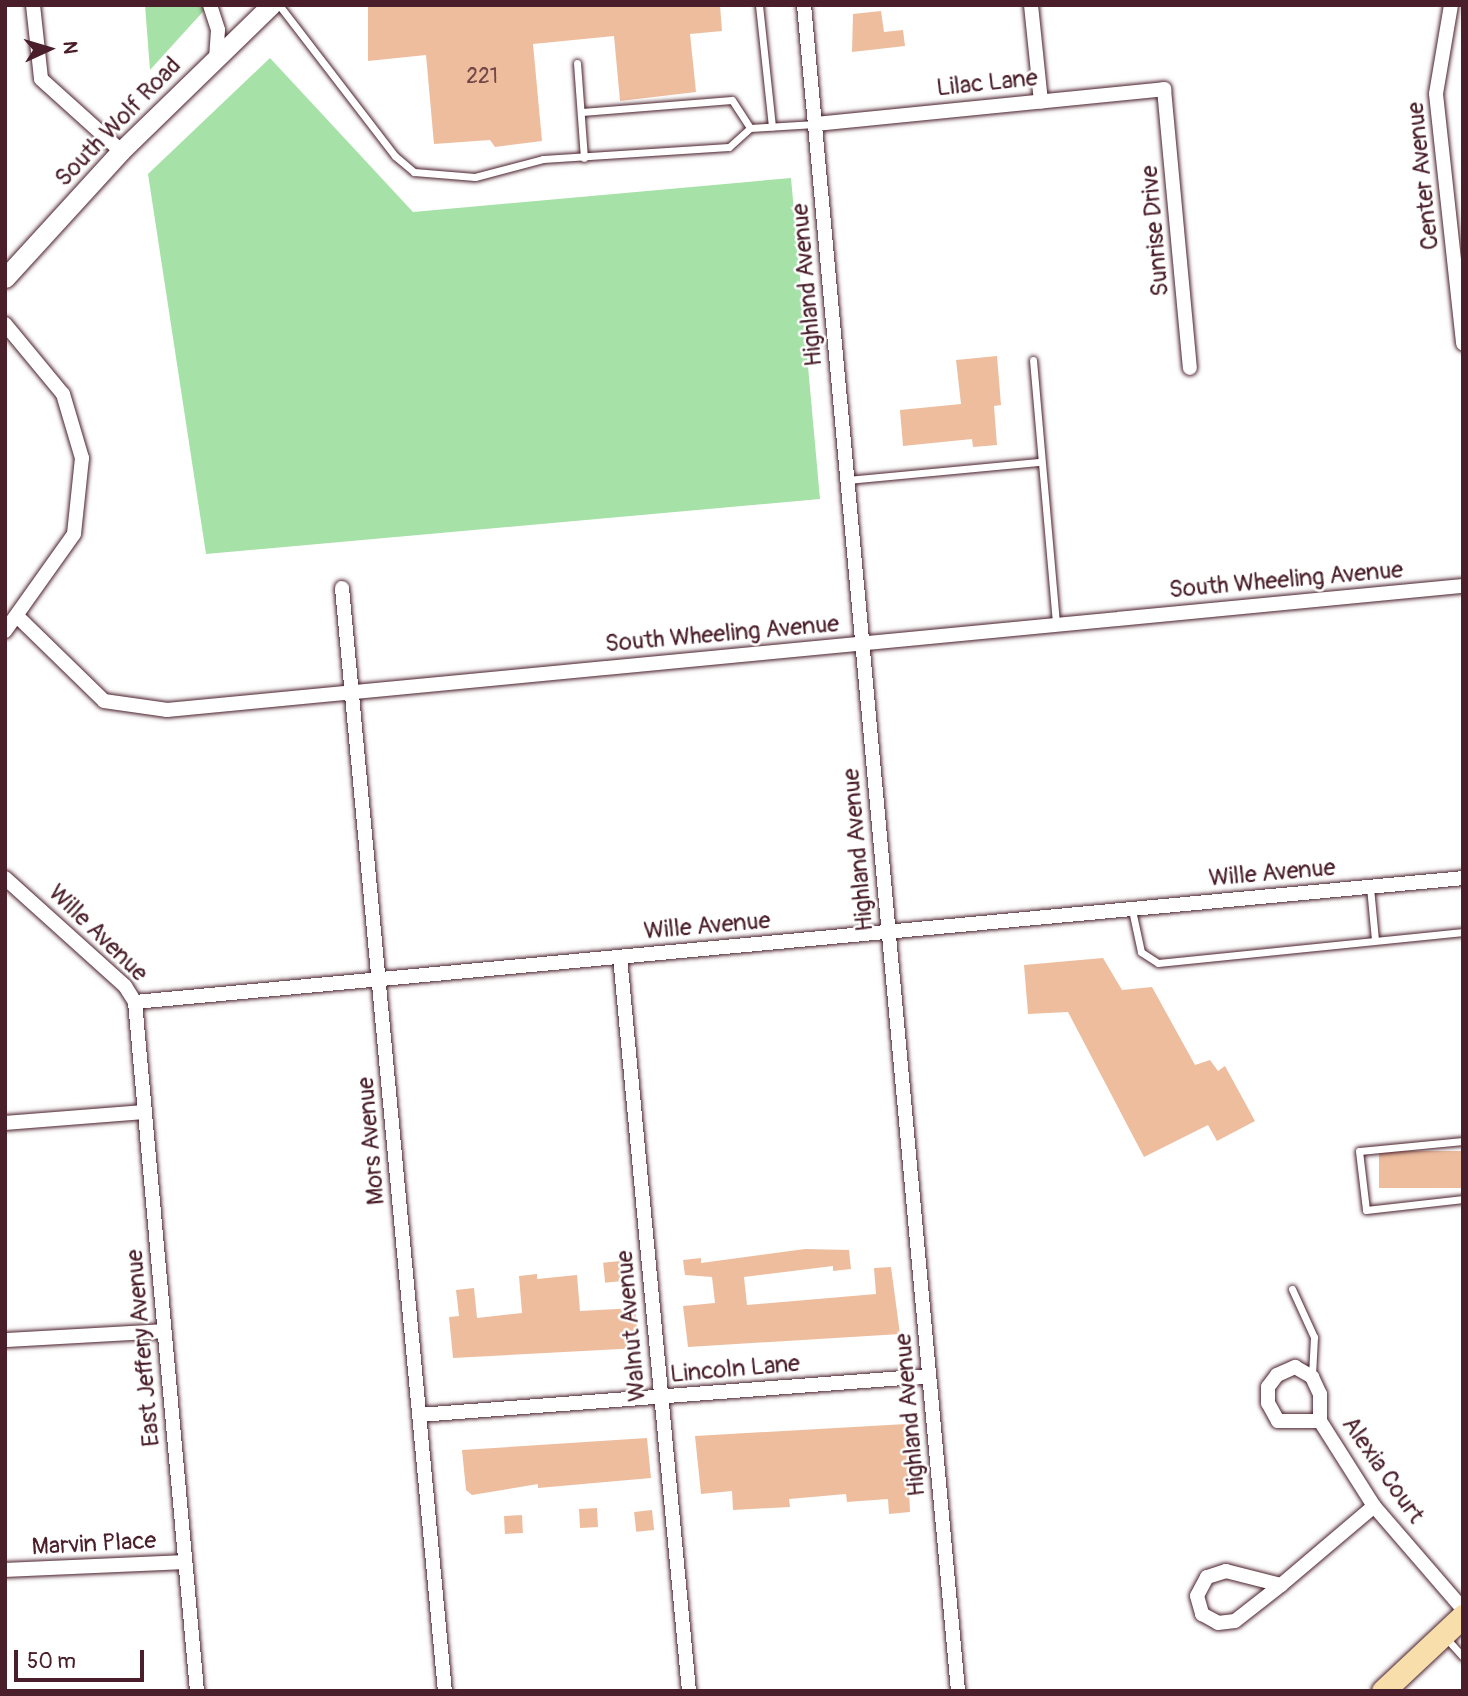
<!DOCTYPE html>
<style>
body{margin:0}
#map{position:relative;width:1468px;height:1696px;overflow:hidden;background:#fff;font-family:Pangolin,sans-serif}
div>[style]{position:absolute}
.green>*{inset:0;background:#a6e1a7}
.building>*{inset:0;background:#edbd9e;transform-origin:0 0}
.roads{filter:drop-shadow(0 0 2px #4a1f2b) drop-shadow(0 0 2px #4a1f2b)}
.service>*{height:7px;margin:-3.5px;padding:0 3.5px;transform-origin:3.5px;border-radius:3.5px;background:#fff}
.minor>*{height:14px;margin:-7px;padding:0 7px;transform-origin:7px;border-radius:7px;background:#fff}
.secondary>*{height:19px;margin:-9.5px;padding:0 9.5px;transform-origin:9.5px;border-radius:9.5px;background:#fff}
.primary>*{height:23px;margin:-11.5px;padding:0 11.5px;transform-origin:11.5px;border-radius:11.5px;background:#f8deab}
span{translate:-50% -50%;white-space:nowrap;text-align:center;line-height:1.15;-webkit-text-stroke:5px #fff;paint-order:stroke}
.number-label{font-size:21px;color:#734648}
.number-label span{-webkit-text-stroke-width:0}
.street-label{font-size:24px;color:#4a1f2b}
.frame{position:absolute;inset:0;border:7px solid #4a1f2b;pointer-events:none}
.north{position:absolute;left:14px;top:14px;width:70px;height:70px;-webkit-text-stroke:5px #fff;paint-order:stroke;rotate:86deg;font-size:19px;font-weight:700;line-height:28px;text-align:center;color:#4a1f2b}
.north::after{content:'';display:block;margin:auto;width:24px;height:32px;background:#4a1f2b;clip-path:polygon(50% 0,100% 100%,50% 72%,0 100%)}
.scale{position:absolute;left:14px;top:1650px;width:130px;height:32px;box-sizing:border-box;border:4px solid #4a1f2b;border-top:0;padding-left:9px;font-size:21px;line-height:24px;white-space:nowrap;color:#4a1f2b;-webkit-text-stroke:5px #fff;paint-order:stroke}
</style>
<div id="map">
<div class="green">
<div style="clip-path:polygon(145px 5px,209px 5px,150px 70px)"></div>
<div style="clip-path:polygon(270px 58px,413px 212px,791px 178px,820px 499px,206px 554px,148px 174px)"></div>
</div>
<div class="building">
<div style="clip-path:polygon(368px 5px,720px 5px,722px 31px,690px 34px,696px 92px,620px 101px,614px 36px,533px 44px,542px 141px,495px 147px,490px 140px,434px 144px,426px 55px,368px 61px)"></div>
<div style="clip-path:polygon(881px 11px,884px 32px,903px 30px,905px 46px,852px 52px,853px 14px)"></div>
<div style="clip-path:polygon(997px 356px,1001px 405px,994px 406px,997px 445px,973px 447px,972px 439px,903px 446px,900px 410px,961px 404px,956px 360px)"></div>
<div style="clip-path:polygon(1103px 958px,1122px 990px,1152px 987px,1195px 1065px,1210px 1060px,1218px 1071px,1225px 1066px,1255px 1121px,1217px 1141px,1208px 1125px,1144px 1157px,1068px 1012px,1028px 1014px,1024px 965px)"></div>
<div style="left:1463px;top:1151px;width:37px;height:84px;rotate:90deg"></div>
<div style="clip-path:polygon(805px 1249px,849px 1250px,851px 1269px,833px 1271px,833px 1266px,744px 1277px,747px 1305px,876px 1294px,874px 1268px,891px 1267px,900px 1334px,688px 1347px,683px 1306px,715px 1303px,712px 1277px,685px 1275px,683px 1260px,701px 1258px,701px 1263px)"></div>
<div style="left:620px;top:1261px;width:20px;height:17px;rotate:84deg"></div>
<div style="clip-path:polygon(537px 1274px,537px 1279px,577px 1275px,580px 1311px,635px 1308px,639px 1348px,453px 1358px,449px 1317px,459px 1316px,456px 1290px,474px 1288px,477px 1318px,522px 1313px,519px 1276px)"></div>
<div style="clip-path:polygon(906px 1424px,910px 1512px,889px 1514px,888px 1499px,847px 1502px,846px 1494px,789px 1499px,790px 1507px,733px 1510px,732px 1491px,701px 1494px,695px 1436px)"></div>
<div style="clip-path:polygon(647px 1438px,651px 1478px,538px 1488px,538px 1484px,472px 1495px,466px 1490px,462px 1450px)"></div>
<div style="left:597px;top:1508px;width:19px;height:18px;rotate:87deg"></div>
<div style="left:652px;top:1510px;width:20px;height:18px;rotate:84deg"></div>
<div style="left:522px;top:1515px;width:18px;height:18px;rotate:87deg"></div>
</div>
<div class="roads">
<div class="service">
<div style="left:279px;top:5px;width:190px;rotate:52.5deg"></div>
<div style="left:395px;top:156px;width:25px;rotate:40deg"></div>
<div style="left:414px;top:172px;width:61px;rotate:4.7deg"></div>
<div style="left:475px;top:177px;width:70px;rotate:-14.8deg"></div>
<div style="left:543px;top:159px;width:186px;rotate:-3.7deg"></div>
<div style="left:729px;top:147px;width:28px;rotate:-42deg"></div>
<div style="left:750px;top:128px;width:65px;rotate:-3.5deg"></div>
<div style="left:759px;top:5px;width:122px;rotate:83.9deg"></div>
<div style="left:577px;top:63px;width:95px;rotate:85.8deg"></div>
<div style="left:582px;top:112px;width:150px;rotate:-4.6deg"></div>
<div style="left:732px;top:100px;width:33px;rotate:57deg"></div>
<div style="left:1033px;top:360px;width:266px;rotate:85deg"></div>
<div style="left:848px;top:480px;width:193px;rotate:-5.4deg"></div>
<div style="left:1370px;top:887px;width:53px;rotate:84.6deg"></div>
<div style="left:1132px;top:910px;width:43px;rotate:77.9deg"></div>
<div style="left:1141px;top:952px;width:20px;rotate:33deg"></div>
<div style="left:1158px;top:963px;width:307px;rotate:-5.8deg"></div>
<div style="left:1463px;top:1141px;width:104px;rotate:174.5deg"></div>
<div style="left:1359px;top:1151px;width:59px;rotate:83.2deg"></div>
<div style="left:1366px;top:1210px;width:98px;rotate:-6.5deg"></div>
<div style="left:1292px;top:1289px;width:53px;rotate:65.4deg"></div>
<div style="left:1314px;top:1337px;width:39px;rotate:93deg"></div>
<div style="left:1446px;top:1638px;width:25px;rotate:48deg"></div>
</div>
<div class="minor">
<div style="left:33px;top:5px;width:74px;rotate:83.8deg"></div>
<div style="left:41px;top:79px;width:108px;rotate:42deg"></div>
<div style="left:210px;top:5px;width:26px;rotate:72deg"></div>
<div style="left:218px;top:30px;width:26px;rotate:94deg"></div>
<div style="left:804px;top:5px;width:1693px;rotate:84.78deg"></div>
<div style="left:1031px;top:5px;width:97px;rotate:84.1deg"></div>
<div style="left:1451px;top:5px;width:90px;rotate:99.6deg"></div>
<div style="left:1436px;top:94px;width:251px;rotate:83.8deg"></div>
<div style="left:815px;top:124px;width:351px;rotate:-5.7deg"></div>
<div style="left:1164px;top:89px;width:280px;rotate:84.7deg"></div>
<div style="left:5px;top:324px;width:91px;rotate:50.4deg"></div>
<div style="left:63px;top:394px;width:67px;rotate:73.5deg"></div>
<div style="left:82px;top:458px;width:76px;rotate:96deg"></div>
<div style="left:74px;top:534px;width:119px;rotate:125.4deg"></div>
<div style="left:342px;top:588px;width:1108px;rotate:84.67deg"></div>
<div style="left:18px;top:617px;width:120px;rotate:44.3deg"></div>
<div style="left:104px;top:701px;width:64px;rotate:8.1deg"></div>
<div style="left:167px;top:710px;width:1302px;rotate:-5.47deg"></div>
<div style="left:5px;top:878px;width:161px;rotate:42deg"></div>
<div style="left:125px;top:986px;width:19px;rotate:58deg"></div>
<div style="left:135px;top:1002px;width:692px;rotate:84.86deg"></div>
<div style="left:620px;top:957px;width:737px;rotate:84.63deg"></div>
<div style="left:135px;top:1002px;width:1334px;rotate:-5.33deg"></div>
<div style="left:5px;top:1123px;width:139px;rotate:-4.5deg"></div>
<div style="left:5px;top:1340px;width:159px;rotate:-3.2deg"></div>
<div style="left:1295px;top:1367px;width:20px;rotate:30deg"></div>
<div style="left:1312px;top:1377px;width:19px;rotate:65deg"></div>
<div style="left:1320px;top:1394px;width:27px;rotate:90deg"></div>
<div style="left:1320px;top:1421px;width:42px;rotate:180deg"></div>
<div style="left:1278px;top:1421px;width:21px;rotate:-119deg"></div>
<div style="left:1268px;top:1403px;width:16px;rotate:-90deg"></div>
<div style="left:1268px;top:1387px;width:15px;rotate:-53deg"></div>
<div style="left:1277px;top:1375px;width:20px;rotate:-24deg"></div>
<div style="left:419px;top:1415px;width:511px;rotate:-4.37deg"></div>
<div style="left:1320px;top:1421px;width:101px;rotate:57.6deg"></div>
<div style="left:1374px;top:1506px;width:136px;rotate:49.2deg"></div>
<div style="left:5px;top:1570px;width:180px;rotate:-2.5deg"></div>
<div style="left:1281px;top:1585px;width:57px;rotate:-165.7deg"></div>
<div style="left:1226px;top:1571px;width:20px;rotate:162deg"></div>
<div style="left:1207px;top:1577px;width:21px;rotate:118deg"></div>
<div style="left:1197px;top:1596px;width:19px;rotate:74deg"></div>
<div style="left:1202px;top:1614px;width:18px;rotate:29deg"></div>
<div style="left:1218px;top:1623px;width:17px;rotate:-7deg"></div>
<div style="left:1235px;top:1621px;width:58px;rotate:-38deg"></div>
<div style="left:1281px;top:1585px;width:122px;rotate:-40.3deg"></div>
</div>
<div class="secondary">
<div style="left:5px;top:278px;width:172px;rotate:-47.6deg"></div>
<div style="left:121px;top:151px;width:209px;rotate:-44.2deg"></div>
</div>
<div class="primary">
<div style="left:1383px;top:1691px;width:110px;rotate:-43.2deg"></div>
</div>
</div>
<div class="number-label">
<span style="left:482px;top:77px">221</span>
</div>
<div class="street-label">
<span style="left:987px;top:83px;rotate:-6deg">Lilac Lane</span>
<span style="left:118px;top:122px;rotate:-46deg">South Wolf Road</span>
<span style="left:1423px;top:176px;rotate:-96deg">Center Avenue</span>
<span style="left:1155px;top:231px;rotate:-95deg">Sunrise Drive</span>
<span style="left:807px;top:285px;rotate:-95deg">Highland Avenue</span>
<span style="left:1286px;top:580px;rotate:-5deg">South Wheeling Avenue</span>
<span style="left:722px;top:634px;rotate:-5deg">South Wheeling Avenue</span>
<span style="left:858px;top:850px;rotate:-95deg">Highland Avenue</span>
<span style="left:1272px;top:873px;rotate:-5deg">Wille Avenue</span>
<span style="left:707px;top:926px;rotate:-5deg">Wille Avenue</span>
<span style="left:98px;top:933px;rotate:44deg">Wille Avenue</span>
<span style="left:371px;top:1141px;rotate:-95deg">Mors Avenue</span>
<span style="left:631px;top:1326px;rotate:-95deg">Walnut Avenue</span>
<span style="left:143px;top:1348px;rotate:-95deg">East Jeffery Avenue</span>
<span style="left:735px;top:1369px;rotate:-5deg">Lincoln Lane</span>
<span style="left:910px;top:1415px;rotate:-95deg">Highland Avenue</span>
<span style="left:1383px;top:1470px;rotate:55deg">Alexia Court</span>
<span style="left:94px;top:1544px;rotate:-3deg">Marvin Place</span>
</div>
<div class="frame"></div>
<div class="north">N</div>
<div class="scale">50 m</div>
</div>
